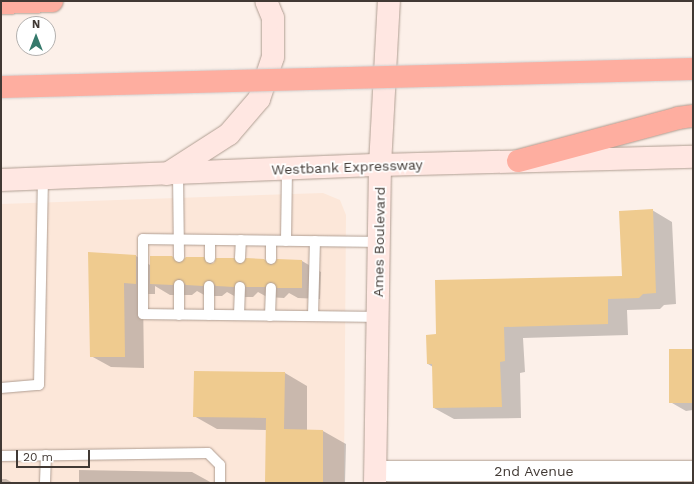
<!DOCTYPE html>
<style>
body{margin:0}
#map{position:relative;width:694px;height:484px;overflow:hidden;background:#fcf0e9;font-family:"Work Sans",sans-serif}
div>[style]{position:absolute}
.built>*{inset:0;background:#fce7d9}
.shadow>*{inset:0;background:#0003}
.building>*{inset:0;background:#efcb8f;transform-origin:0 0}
.roads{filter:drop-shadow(0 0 1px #b09e92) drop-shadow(0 0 1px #b09e92)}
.lane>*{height:10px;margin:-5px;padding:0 5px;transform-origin:5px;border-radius:5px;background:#fff}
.street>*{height:20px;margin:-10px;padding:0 10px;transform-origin:10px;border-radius:10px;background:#fff}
.secondary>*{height:22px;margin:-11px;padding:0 11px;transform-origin:11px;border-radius:11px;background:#ffe7e2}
.highway>*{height:22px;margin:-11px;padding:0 11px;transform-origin:11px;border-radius:11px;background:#feaea0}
.bridges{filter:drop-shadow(0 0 1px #d1cfce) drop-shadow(0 0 1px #d1cfce)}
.highway-bridge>*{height:22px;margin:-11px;padding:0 11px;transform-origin:11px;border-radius:11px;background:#feaea0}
span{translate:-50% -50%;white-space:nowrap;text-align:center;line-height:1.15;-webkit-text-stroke:3.5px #fff;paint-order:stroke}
.street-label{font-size:14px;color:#413934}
.frame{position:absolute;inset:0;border:2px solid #413934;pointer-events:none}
.north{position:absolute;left:16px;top:16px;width:40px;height:40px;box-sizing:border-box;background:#fff;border:1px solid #b3b0ae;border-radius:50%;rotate:0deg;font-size:11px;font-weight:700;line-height:16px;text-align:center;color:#413934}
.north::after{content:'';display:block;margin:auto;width:14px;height:18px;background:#35796b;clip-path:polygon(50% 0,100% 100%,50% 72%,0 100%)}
.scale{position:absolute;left:16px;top:450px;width:74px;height:18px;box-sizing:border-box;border:2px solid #413934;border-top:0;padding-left:5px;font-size:12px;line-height:14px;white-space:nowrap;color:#413934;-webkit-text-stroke:3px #fff;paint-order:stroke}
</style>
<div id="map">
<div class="built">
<div style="clip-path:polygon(323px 193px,340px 200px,346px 215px,344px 483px,1px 483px,1px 204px)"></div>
</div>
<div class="shadow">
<div style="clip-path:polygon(652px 210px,672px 222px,676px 304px,664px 305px,660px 309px,627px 310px,628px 335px,523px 338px,525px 372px,520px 373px,521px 418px,454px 419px,434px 408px,433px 367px,428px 364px,437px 335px,623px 277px)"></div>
<div style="clip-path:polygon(89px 253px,136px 256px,150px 265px,172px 257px,181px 263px,203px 258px,214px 265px,233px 259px,242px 264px,264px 260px,273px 265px,302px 261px,321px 272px,320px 299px,298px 298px,289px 293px,284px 298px,267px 297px,258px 292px,253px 297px,236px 297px,227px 292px,222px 296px,206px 296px,197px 291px,192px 295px,170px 295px,155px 286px,155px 294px,143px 294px,144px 368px,111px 367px,91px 356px)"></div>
<div style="clip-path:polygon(693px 350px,693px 410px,686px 411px,672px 403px)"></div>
<div style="clip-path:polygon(285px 373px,307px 386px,307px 430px,323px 431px,346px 444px,345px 483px,266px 483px,266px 430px,217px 429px,194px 416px)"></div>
<div style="clip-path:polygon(79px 470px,192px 472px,212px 483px,79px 483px)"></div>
<div style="clip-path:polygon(1px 479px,6px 479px,13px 483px,1px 483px)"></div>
</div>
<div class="building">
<div style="clip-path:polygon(653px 209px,656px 293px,643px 294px,639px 298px,608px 299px,608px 324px,504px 327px,505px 361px,500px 362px,502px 407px,433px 408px,432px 364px,427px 364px,426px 335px,436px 334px,435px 280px,622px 276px,619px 211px)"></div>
<div style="clip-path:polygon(88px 252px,136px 255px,136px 284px,124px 283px,125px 357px,90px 357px)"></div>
<div style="clip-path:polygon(150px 256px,172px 256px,179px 263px,186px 257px,204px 257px,210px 264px,214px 263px,216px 258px,234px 258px,240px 264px,246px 258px,264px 259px,271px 265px,277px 259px,302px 260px,302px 288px,277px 288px,271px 282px,265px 287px,246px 287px,240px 281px,234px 287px,216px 286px,209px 280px,203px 286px,186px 285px,179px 279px,173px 285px,150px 284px)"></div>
<div style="left:693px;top:349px;width:54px;height:24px;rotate:90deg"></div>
<div style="clip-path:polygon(194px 371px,285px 372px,284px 429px,323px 430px,323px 483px,265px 483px,266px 418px,193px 417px)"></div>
</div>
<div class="roads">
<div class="lane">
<div style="left:178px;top:174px;width:83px;rotate:89.3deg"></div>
<div style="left:210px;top:240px;width:18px;rotate:90deg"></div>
<div style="left:286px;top:241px;width:72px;rotate:-89.2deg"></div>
<div style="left:240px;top:258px;width:18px;rotate:-87deg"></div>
<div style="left:271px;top:259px;width:18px;rotate:-90deg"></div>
<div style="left:209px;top:286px;width:29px;rotate:90deg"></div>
<div style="left:179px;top:315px;width:30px;rotate:-90deg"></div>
<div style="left:239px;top:315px;width:28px;rotate:-88deg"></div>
<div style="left:270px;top:316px;width:28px;rotate:-88deg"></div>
<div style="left:313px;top:316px;width:75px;rotate:-88.5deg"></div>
<div style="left:378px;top:317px;width:235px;rotate:-179.3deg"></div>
<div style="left:143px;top:314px;width:75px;rotate:-90deg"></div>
<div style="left:143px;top:239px;width:236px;rotate:0.7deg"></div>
<div style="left:1px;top:388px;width:38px;rotate:-5deg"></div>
<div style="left:39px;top:385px;width:206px;rotate:-88.9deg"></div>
<div style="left:1px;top:456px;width:207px;rotate:-0.8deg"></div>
<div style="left:208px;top:453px;width:17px;rotate:45deg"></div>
<div style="left:220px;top:465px;width:18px;rotate:90deg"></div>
<div style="left:45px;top:483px;width:28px;rotate:-88deg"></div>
</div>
<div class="street">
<div style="left:375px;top:471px;width:318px"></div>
</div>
<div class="secondary">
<div style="left:167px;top:174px;width:74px;rotate:-32.8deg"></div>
<div style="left:229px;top:134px;width:46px;rotate:-49.4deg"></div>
<div style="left:259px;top:99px;width:44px;rotate:-71.6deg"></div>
<div style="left:273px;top:57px;width:39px;rotate:-90deg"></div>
<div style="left:273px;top:18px;width:18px;rotate:-112deg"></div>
<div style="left:1px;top:180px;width:379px;rotate:-2.3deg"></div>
<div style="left:380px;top:165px;width:313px;rotate:-1.5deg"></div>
<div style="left:375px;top:483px;width:318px;rotate:-89.1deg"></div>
<div style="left:380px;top:165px;width:164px;rotate:-86.9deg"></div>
</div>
<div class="highway">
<div style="left:1px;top:3px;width:51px;rotate:-2.2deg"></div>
<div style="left:518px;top:161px;width:166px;rotate:-15deg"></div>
<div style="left:678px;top:118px;width:15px;rotate:-8deg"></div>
</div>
</div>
<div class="bridges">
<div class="highway-bridge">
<div style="left:1px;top:87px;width:692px;rotate:-1.49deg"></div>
</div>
</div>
<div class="street-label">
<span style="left:347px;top:167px;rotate:-2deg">Westbank Expressway</span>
<span style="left:379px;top:242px;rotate:-89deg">Ames Boulevard</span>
<span style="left:534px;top:471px">2nd Avenue</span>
</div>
<div class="frame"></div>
<div class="north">N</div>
<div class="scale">20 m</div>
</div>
